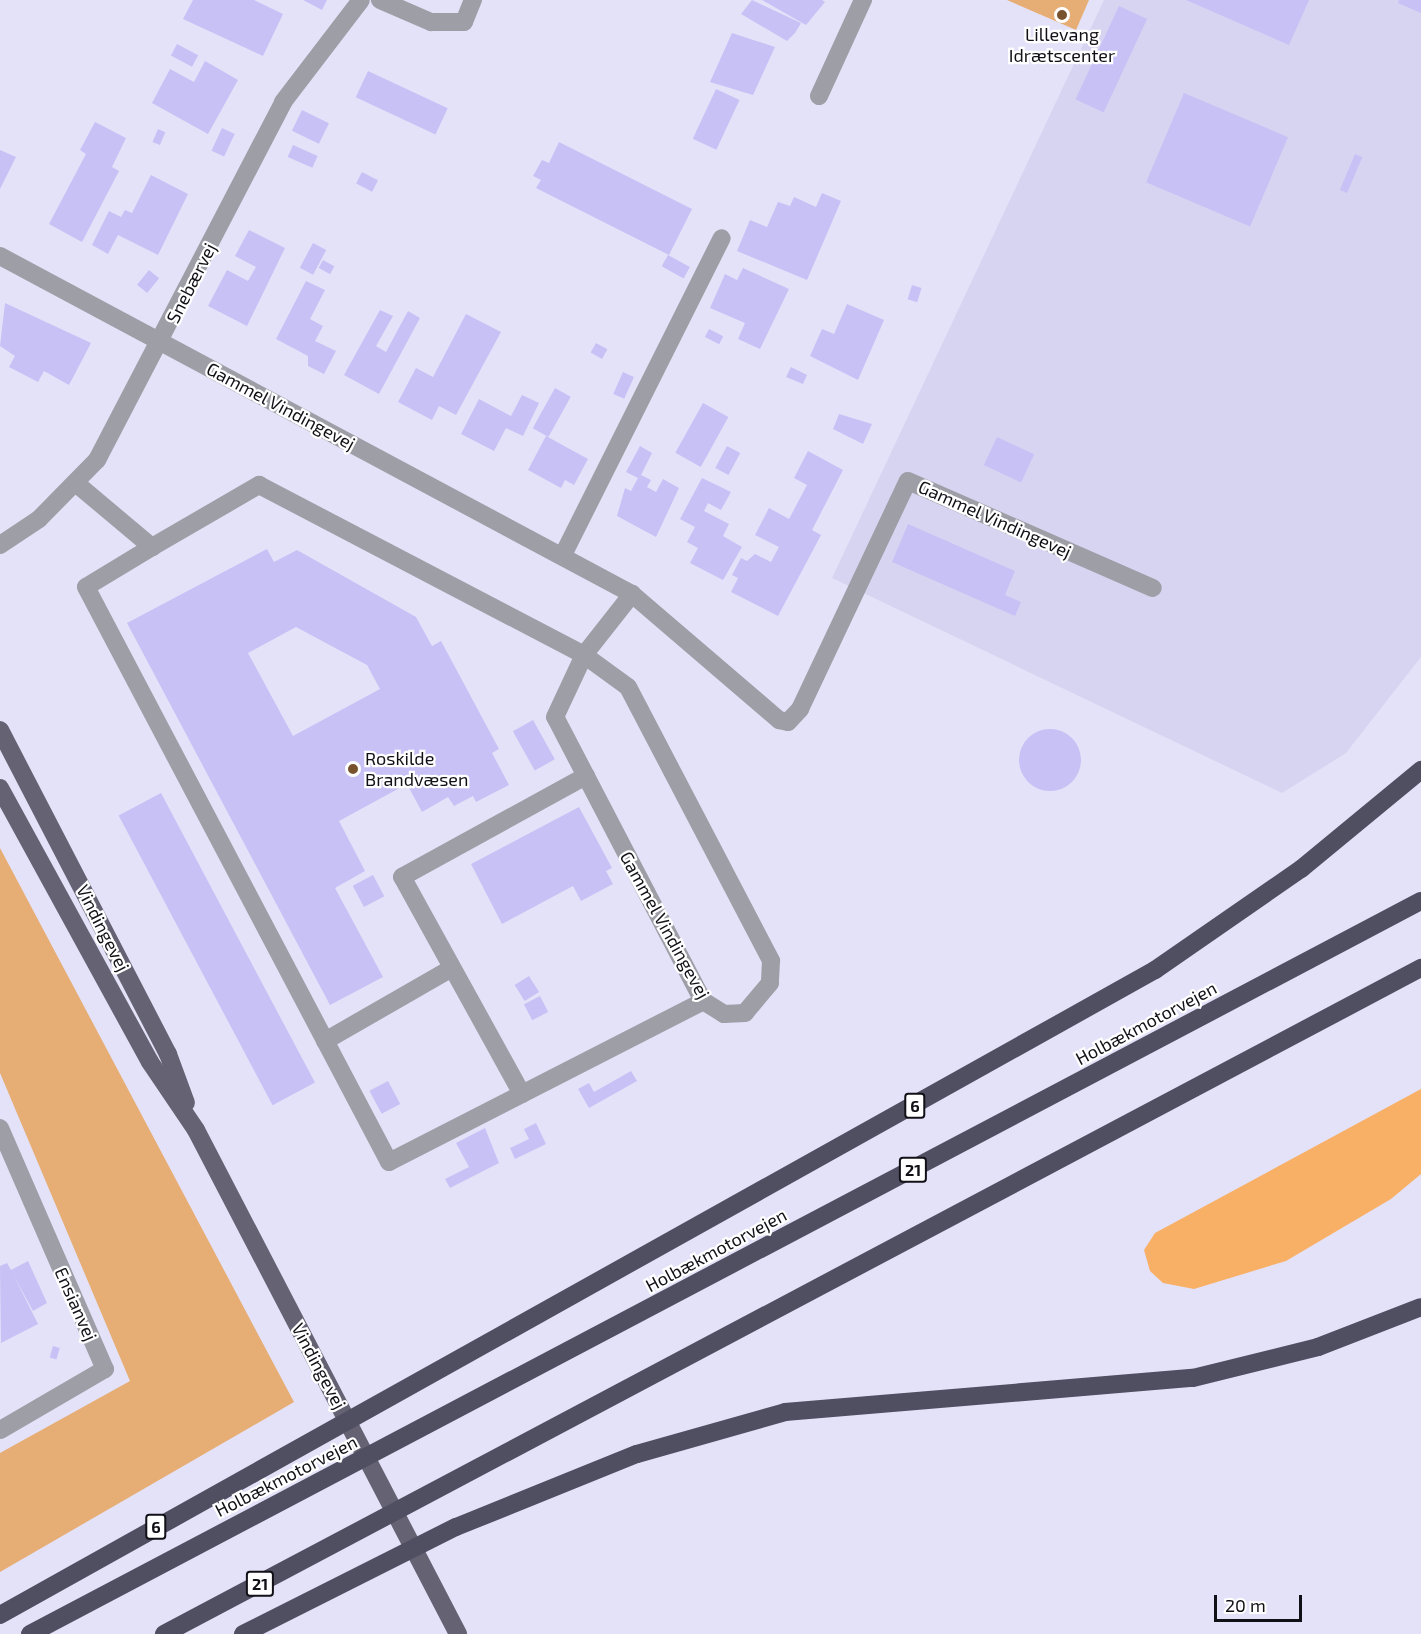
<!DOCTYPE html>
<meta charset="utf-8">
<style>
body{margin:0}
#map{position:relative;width:1421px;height:1634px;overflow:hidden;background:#e4e2f8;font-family:"Exo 2",sans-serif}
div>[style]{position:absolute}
.built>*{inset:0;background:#d7d4f1}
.green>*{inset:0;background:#e6ad75}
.water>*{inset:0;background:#f8b067}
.building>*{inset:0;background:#c7c1f6;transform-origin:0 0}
.round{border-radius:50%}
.minor>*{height:18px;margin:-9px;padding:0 9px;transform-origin:9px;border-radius:9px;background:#9e9ea7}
.major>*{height:18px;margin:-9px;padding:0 9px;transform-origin:9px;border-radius:9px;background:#656373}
.highway>*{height:18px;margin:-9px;padding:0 9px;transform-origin:9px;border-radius:9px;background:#504e61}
.dots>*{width:16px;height:16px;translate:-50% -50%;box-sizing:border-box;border:3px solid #fff;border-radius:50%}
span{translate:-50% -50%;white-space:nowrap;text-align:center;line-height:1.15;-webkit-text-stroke:4.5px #fff;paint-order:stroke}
.shield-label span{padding:2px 4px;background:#fff;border:2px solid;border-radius:4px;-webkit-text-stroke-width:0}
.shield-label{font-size:16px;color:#111017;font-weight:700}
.poi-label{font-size:18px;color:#111017}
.left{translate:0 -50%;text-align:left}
.street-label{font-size:18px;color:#111017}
.scale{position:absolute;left:1214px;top:1595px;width:88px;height:27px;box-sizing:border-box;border:3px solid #111017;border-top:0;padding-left:8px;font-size:18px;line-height:21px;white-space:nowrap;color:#111017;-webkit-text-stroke:4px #fff;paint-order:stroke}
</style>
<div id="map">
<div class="built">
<div style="clip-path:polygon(1104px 0,1421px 0,1421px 657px,1346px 753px,1282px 793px,832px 578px)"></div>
</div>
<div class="green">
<div style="clip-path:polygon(1007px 0,1089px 0,1076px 30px)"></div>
<div style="clip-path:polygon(0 848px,294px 1402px,0 1572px,0 1453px,130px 1381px,0 1073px)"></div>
</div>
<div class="water">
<div style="clip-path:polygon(1421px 1089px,1421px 1174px,1391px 1199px,1286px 1261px,1194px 1289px,1163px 1283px,1150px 1271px,1144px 1250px,1155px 1233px)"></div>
</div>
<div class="building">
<div style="clip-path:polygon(193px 0,254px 0,283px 14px,263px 56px,183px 19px)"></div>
<div style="clip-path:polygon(303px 0,327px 0,322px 10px)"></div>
<div style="clip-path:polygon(752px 0,801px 23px,795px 33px,787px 41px,741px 14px)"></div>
<div style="clip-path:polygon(762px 0,822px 0,825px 2px,806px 25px)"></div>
<div style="clip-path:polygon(1186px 0,1309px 0,1289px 45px)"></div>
<div style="clip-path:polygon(1399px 0,1421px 0,1421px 13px,1398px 3px)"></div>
<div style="left:1119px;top:6px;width:31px;height:103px;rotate:25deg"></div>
<div style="clip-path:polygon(732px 33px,775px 47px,753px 95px,710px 82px)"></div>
<div style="left:177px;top:44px;width:24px;height:13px;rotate:28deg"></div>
<div style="clip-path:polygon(205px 61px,238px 80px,208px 134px,152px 103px,170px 69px,194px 82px)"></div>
<div style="left:368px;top:71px;width:88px;height:29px;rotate:25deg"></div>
<div style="left:716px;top:89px;width:26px;height:55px;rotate:25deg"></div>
<div style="left:1184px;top:93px;width:113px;height:97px;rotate:23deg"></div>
<div style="left:302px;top:110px;width:30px;height:23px;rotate:26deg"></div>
<div style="clip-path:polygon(95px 122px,126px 138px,112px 167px,119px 171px,82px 242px,49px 224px,86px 154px,80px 150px)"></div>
<div style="left:222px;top:128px;width:14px;height:25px;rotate:25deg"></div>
<div style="left:158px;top:129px;width:8px;height:14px;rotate:23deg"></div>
<div style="clip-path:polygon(559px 142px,692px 209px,669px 255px,536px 188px,541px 180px,533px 176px,542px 160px,549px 163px)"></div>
<div style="left:293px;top:145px;width:27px;height:13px;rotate:24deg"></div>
<div style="clip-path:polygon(0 150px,16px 157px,0 189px)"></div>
<div style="left:1355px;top:154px;width:8px;height:39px;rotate:23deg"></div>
<div style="left:362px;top:172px;width:18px;height:13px;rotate:27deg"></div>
<div style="clip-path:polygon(151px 175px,188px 194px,158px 255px,118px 235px,108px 254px,92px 245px,109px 211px,121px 217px,125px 210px,132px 213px)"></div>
<div style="clip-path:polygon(822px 193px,841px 201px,807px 280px,737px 251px,750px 220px,767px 227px,778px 202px,790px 206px,794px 197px,816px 207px)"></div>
<div style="clip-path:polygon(249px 230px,285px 248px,247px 326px,208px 306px,227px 270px,248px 281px,256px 267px,235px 256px)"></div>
<div style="left:313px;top:243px;width:15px;height:28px;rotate:28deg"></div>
<div style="left:668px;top:255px;width:25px;height:13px;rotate:29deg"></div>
<div style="left:323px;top:260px;width:13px;height:9px;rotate:29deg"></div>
<div style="clip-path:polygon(743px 268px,789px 289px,760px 349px,738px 339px,745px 323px,710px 308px,725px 274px,737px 280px)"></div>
<div style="left:149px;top:270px;width:13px;height:19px;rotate:39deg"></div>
<div style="clip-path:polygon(306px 281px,325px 290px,310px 319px,323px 326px,315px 341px,336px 351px,324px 374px,308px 366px,308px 356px,276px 339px)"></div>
<div style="left:912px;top:285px;width:10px;height:15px;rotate:17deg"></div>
<div style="clip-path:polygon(5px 303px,91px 343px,69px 385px,44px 371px,38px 382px,9px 367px,15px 356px,0 346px)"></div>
<div style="clip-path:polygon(847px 304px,884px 320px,858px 380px,810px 356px,822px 329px,834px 334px)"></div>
<div style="clip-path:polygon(380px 310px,393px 316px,376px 346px,386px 352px,408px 311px,420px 318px,379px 394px,344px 375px)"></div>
<div style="clip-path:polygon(466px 314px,501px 332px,456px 415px,439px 406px,432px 420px,398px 402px,416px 368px,433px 377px)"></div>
<div style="left:709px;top:329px;width:16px;height:9px;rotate:27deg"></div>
<div style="left:596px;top:343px;width:13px;height:11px;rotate:29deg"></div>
<div style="clip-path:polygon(791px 367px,807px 375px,803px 384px,786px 377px)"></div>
<div style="left:623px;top:372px;width:12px;height:24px;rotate:24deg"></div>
<div style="left:555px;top:388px;width:18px;height:46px;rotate:29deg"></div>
<div style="clip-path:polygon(522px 395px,539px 403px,523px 436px,506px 428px,494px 451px,461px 434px,479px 399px,511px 416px)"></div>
<div style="left:703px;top:403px;width:29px;height:57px;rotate:29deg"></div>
<div style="clip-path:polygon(839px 414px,872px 424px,863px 444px,833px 429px)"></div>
<div style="clip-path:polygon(546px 436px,588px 459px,574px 485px,565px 480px,561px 488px,528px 470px)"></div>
<div style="left:997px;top:437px;width:41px;height:31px;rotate:25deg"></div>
<div style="clip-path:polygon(640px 446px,652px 453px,641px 475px,651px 480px,647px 487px,656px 492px,663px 479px,679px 488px,656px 537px,617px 516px,625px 488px,631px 491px,638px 478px,626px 472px)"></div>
<div style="left:727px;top:446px;width:15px;height:25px;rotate:28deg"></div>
<div style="clip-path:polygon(808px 451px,843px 470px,812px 530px,821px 535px,778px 616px,731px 592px,738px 578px,732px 575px,741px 558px,747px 561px,755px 554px,771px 562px,779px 547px,755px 535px,769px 508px,789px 519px,807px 485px,794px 478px)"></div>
<div style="clip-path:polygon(702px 478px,731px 492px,721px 510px,708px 503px,704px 511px,729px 524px,723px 536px,742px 547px,723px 580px,690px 563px,698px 548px,687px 542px,695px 527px,680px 519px)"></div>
<div style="clip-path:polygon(908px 524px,1015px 571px,1005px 595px,1021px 602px,1015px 616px,892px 562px)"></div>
<div style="clip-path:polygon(evenodd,267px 549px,274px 562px,297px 550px,416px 617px,432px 646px,441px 641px,499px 749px,492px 753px,509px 785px,476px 802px,473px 796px,454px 806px,448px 797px,422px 812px,407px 784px,339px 821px,365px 871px,335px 888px,383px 977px,330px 1005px,127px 623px,267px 549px,296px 627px,367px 665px,380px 689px,293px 736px,248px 653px,296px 627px)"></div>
<div style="left:533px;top:720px;width:45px;height:23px;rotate:61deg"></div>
<div class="round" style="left:1019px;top:729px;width:62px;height:62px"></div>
<div style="left:161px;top:793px;width:328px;height:48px;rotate:62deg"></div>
<div style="clip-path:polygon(579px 807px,612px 868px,606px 871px,613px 884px,581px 901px,573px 886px,502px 924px,471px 864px)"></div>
<div style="left:373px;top:875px;width:24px;height:23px;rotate:62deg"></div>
<div style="left:529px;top:976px;width:19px;height:17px;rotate:58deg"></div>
<div style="left:540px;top:996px;width:18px;height:18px;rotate:63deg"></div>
<div style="clip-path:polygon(631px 1071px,637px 1081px,589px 1108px,578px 1089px,589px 1083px,594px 1092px)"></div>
<div style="left:388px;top:1081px;width:26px;height:21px;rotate:62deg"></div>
<div style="clip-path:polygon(536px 1123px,546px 1144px,515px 1159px,510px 1148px,529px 1139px,524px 1129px)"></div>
<div style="clip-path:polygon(485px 1128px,499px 1163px,450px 1188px,445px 1179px,469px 1167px,456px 1143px)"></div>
<div style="clip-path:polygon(28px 1261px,47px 1303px,33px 1311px,14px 1276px,38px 1324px,1px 1343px,0 1266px,7px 1263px,11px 1270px)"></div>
<div style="left:53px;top:1346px;width:7px;height:12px;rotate:16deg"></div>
</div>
<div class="minor">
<div style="left:380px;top:0;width:56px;rotate:23.3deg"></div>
<div style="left:431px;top:22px;width:33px"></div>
<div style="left:464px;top:22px;width:24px;rotate:-68deg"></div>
<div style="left:819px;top:96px;width:106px;rotate:-65.4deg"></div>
<div style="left:0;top:256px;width:717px;rotate:28.14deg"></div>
<div style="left:632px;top:594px;width:194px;rotate:40.6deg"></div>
<div style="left:779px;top:720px;width:9px;rotate:13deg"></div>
<div style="left:788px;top:722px;width:18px;rotate:-47deg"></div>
<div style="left:800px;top:709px;width:252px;rotate:-64.7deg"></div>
<div style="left:908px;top:481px;width:267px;rotate:23.6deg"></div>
<div style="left:78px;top:485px;width:97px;rotate:40deg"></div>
<div style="left:152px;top:547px;width:124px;rotate:-30.1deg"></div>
<div style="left:259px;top:485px;width:367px;rotate:27.6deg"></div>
<div style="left:584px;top:655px;width:78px;rotate:-51.8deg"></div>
<div style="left:0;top:545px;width:47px;rotate:-33.7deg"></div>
<div style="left:39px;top:519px;width:83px;rotate:-45.5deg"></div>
<div style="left:97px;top:460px;width:403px;rotate:-62.5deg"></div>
<div style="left:283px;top:102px;width:128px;rotate:-52.6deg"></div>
<div style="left:152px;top:547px;width:77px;rotate:148.8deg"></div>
<div style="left:86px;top:587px;width:650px;rotate:62.21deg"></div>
<div style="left:389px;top:1162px;width:353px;rotate:-27.1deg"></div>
<div style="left:564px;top:553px;width:352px;rotate:-63.4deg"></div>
<div style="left:584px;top:655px;width:54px;rotate:36deg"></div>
<div style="left:628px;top:687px;width:309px;rotate:62.4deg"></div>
<div style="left:771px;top:961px;width:22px;rotate:93deg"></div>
<div style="left:770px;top:983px;width:39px;rotate:130deg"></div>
<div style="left:745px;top:1013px;width:21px;rotate:177deg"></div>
<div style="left:724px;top:1014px;width:25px;rotate:-148deg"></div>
<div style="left:703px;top:1001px;width:320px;rotate:-117.5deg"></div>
<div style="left:555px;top:717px;width:68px;rotate:-64.9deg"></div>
<div style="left:325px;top:1041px;width:146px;rotate:-29.9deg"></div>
<div style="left:522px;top:1094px;width:248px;rotate:-118.9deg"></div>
<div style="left:402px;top:877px;width:210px;rotate:-28.8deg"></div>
<div style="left:0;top:1128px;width:263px;rotate:66.5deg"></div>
<div style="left:105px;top:1369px;width:121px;rotate:149.8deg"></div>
</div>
<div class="major">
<div style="left:0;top:730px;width:365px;rotate:62.6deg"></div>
<div style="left:168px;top:1054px;width:52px;rotate:69.8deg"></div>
<div style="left:0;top:788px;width:312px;rotate:61.3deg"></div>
<div style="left:150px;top:1062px;width:82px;rotate:55.9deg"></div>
<div style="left:196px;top:1130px;width:568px;rotate:62.53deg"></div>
</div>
<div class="highway">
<div style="left:0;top:1615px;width:1323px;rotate:-29.18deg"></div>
<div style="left:1155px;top:970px;width:178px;rotate:-34.7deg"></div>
<div style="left:1301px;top:869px;width:156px;rotate:-39.5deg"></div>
<div style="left:30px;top:1634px;width:1572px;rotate:-27.79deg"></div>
<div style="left:164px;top:1634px;width:1423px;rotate:-27.92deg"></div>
<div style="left:243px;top:1634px;width:238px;rotate:-26.7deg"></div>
<div style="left:456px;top:1527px;width:195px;rotate:-22deg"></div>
<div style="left:637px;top:1454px;width:154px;rotate:-15.8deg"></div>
<div style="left:785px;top:1412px;width:409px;rotate:-4.8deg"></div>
<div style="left:1193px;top:1378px;width:129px;rotate:-13.9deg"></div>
<div style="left:1318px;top:1347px;width:110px;rotate:-21.2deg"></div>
</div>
<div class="dots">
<div style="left:1062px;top:15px;background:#77522c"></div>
<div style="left:353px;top:769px;background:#77522c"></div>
</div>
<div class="shield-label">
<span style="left:915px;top:1106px">6</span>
<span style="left:913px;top:1170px">21</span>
<span style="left:156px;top:1527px">6</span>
<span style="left:260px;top:1584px">21</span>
</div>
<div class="poi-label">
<span style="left:1062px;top:45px">Lillevang<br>Idrætscenter</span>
<span class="left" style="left:365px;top:769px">Roskilde<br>Brandvæsen</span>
</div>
<div class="street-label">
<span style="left:191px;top:283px;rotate:-63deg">Snebærvej</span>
<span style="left:281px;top:406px;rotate:28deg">Gammel Vindingevej</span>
<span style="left:995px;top:519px;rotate:24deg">Gammel Vindingevej</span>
<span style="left:665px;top:925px;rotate:61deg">Gammel Vindingevej</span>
<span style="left:103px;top:928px;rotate:63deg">Vindingevej</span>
<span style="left:1146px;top:1023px;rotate:-28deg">Holbækmotorvejen</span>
<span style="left:716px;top:1250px;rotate:-28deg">Holbækmotorvejen</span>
<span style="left:76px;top:1304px;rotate:66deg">Ensianvej</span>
<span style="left:319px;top:1366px;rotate:62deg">Vindingevej</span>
<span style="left:286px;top:1476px;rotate:-27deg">Holbækmotorvejen</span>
</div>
<div class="scale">20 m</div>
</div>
